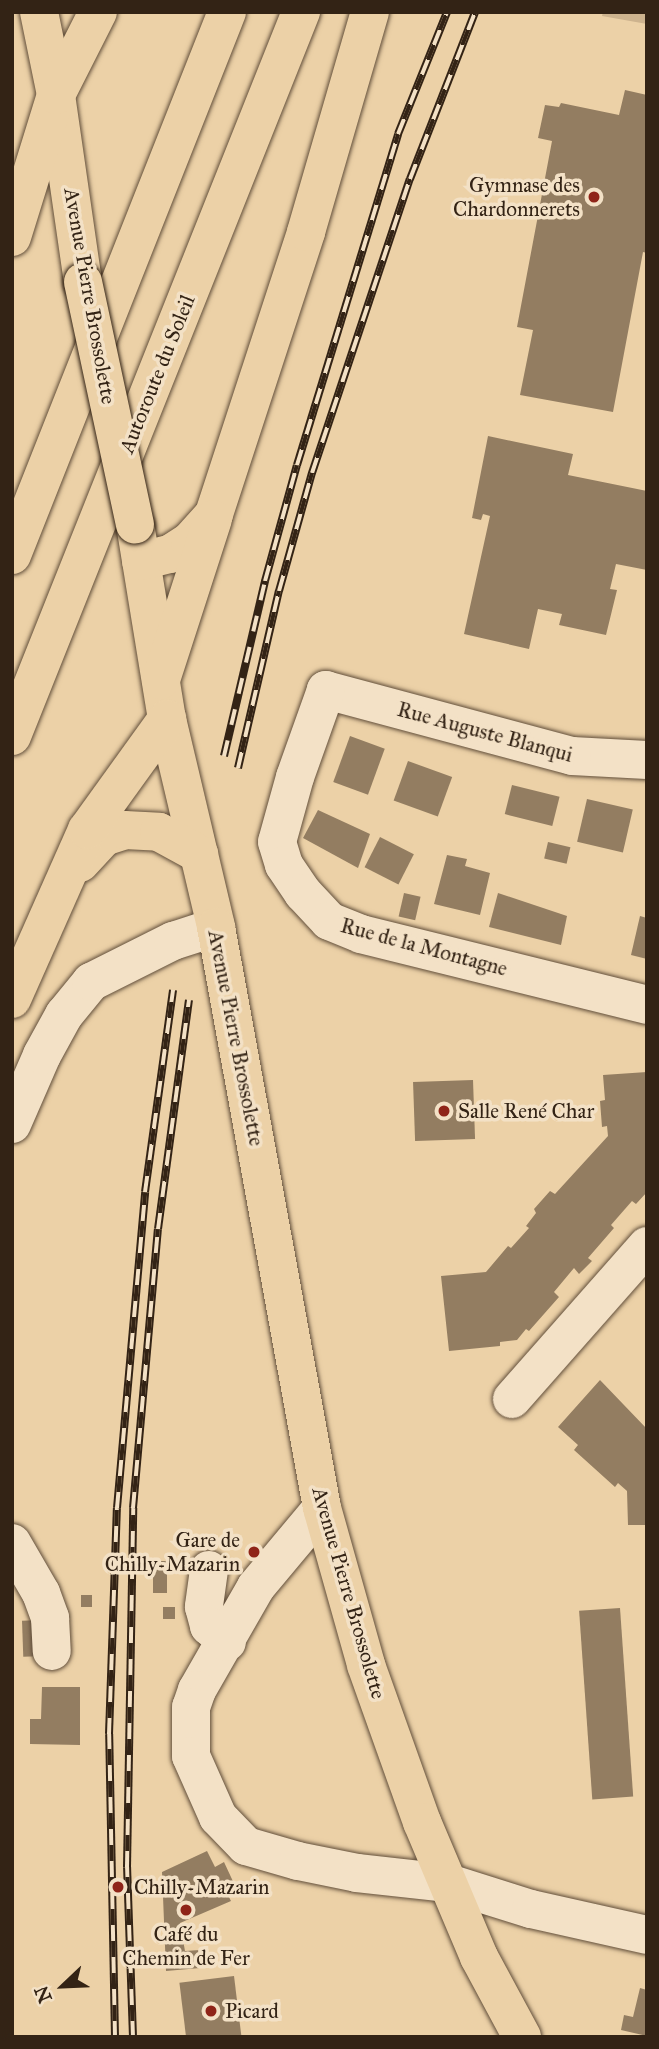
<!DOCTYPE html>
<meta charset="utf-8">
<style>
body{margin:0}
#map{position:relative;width:659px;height:2049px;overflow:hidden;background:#ecd1a7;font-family:"IM FELL Great Primer",serif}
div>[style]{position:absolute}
.green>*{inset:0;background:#cdb38e}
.building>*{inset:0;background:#937d61;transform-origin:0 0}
.roads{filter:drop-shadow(0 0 2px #614e3a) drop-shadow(0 0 2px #614e3a)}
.minor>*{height:38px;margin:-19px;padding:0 19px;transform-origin:19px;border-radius:19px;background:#f3e1c6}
.major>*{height:38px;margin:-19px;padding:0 19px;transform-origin:19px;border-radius:19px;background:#ecd1a7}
.highway>*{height:38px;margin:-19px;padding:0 19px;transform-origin:19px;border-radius:19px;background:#ecd1a7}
.rail>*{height:8px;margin-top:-4px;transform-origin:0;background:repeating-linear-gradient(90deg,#f3e1c6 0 16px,#332315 0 32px);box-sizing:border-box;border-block:2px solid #332315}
.bridges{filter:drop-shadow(0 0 2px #332315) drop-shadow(0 0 2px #332315)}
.major-bridge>*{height:38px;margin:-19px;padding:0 19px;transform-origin:19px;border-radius:19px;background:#ecd1a7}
.dots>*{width:19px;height:19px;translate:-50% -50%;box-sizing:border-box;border:4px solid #f3e1c6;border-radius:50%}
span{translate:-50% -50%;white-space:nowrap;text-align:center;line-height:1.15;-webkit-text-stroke:7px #f3e1c6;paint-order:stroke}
.poi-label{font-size:21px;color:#332315}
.right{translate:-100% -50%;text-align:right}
.left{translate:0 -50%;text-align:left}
.street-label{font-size:21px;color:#332315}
.frame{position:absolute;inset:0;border:14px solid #332315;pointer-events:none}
.north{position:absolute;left:28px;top:1951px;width:70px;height:70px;-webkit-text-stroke:5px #f3e1c6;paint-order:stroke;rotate:247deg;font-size:19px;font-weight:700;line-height:28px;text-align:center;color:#332315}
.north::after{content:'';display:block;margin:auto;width:24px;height:32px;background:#332315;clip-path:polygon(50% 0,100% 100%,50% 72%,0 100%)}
</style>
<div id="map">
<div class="green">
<div style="clip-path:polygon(603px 12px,647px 12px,647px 24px,602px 16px)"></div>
</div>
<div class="building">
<div style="clip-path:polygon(625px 90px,647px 95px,647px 253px,643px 252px,613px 412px,520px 395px,533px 330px,517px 327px,552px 141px,538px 138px,545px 105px,559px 107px,561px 103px,619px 115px)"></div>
<div style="clip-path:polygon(488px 436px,573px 454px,568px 475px,647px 491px,647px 570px,616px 564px,610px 589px,617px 590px,606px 635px,559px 625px,562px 614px,538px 609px,529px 649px,464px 634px,490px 516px,483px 514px,481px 520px,472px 518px)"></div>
<div style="left:350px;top:736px;width:37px;height:49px;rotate:20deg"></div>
<div style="left:408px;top:761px;width:47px;height:42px;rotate:20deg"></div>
<div style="left:512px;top:785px;width:49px;height:30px;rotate:14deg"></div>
<div style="left:587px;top:799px;width:47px;height:44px;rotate:13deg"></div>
<div style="clip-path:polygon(318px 810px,370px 834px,358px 868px,303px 838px)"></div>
<div style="left:380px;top:837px;width:38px;height:34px;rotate:27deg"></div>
<div style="left:548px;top:842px;width:23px;height:17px;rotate:13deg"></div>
<div style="clip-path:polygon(447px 855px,467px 859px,465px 866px,490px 873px,480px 915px,434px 904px)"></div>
<div style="left:404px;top:893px;width:17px;height:24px;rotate:13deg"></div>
<div style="clip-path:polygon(498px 893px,567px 916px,561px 945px,489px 927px)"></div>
<div style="clip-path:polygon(640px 916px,647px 918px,647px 959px,631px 955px)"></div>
<div style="clip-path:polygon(647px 1072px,647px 1192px,636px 1204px,632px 1201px,611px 1225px,614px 1228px,588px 1258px,592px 1261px,579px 1274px,574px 1268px,554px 1292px,559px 1297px,529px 1331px,526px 1329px,517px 1340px,500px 1342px,500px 1346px,449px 1351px,441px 1276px,486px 1272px,508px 1246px,511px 1248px,529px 1228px,526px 1226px,536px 1213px,534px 1209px,550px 1191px,555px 1194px,608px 1136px,607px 1126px,602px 1127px,600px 1101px,605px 1100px,603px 1075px)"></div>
<div style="left:473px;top:1080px;width:59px;height:60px;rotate:88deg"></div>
<div style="clip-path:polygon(600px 1380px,647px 1429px,647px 1525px,628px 1525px,627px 1491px,618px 1483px,615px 1487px,574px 1450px,578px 1445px,558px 1427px)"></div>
<div style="left:153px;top:1561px;width:14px;height:32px"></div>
<div style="left:81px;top:1595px;width:11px;height:12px"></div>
<div style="left:163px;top:1607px;width:12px;height:12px"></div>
<div style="left:620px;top:1608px;width:189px;height:41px;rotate:86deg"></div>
<div style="left:44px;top:1620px;width:36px;height:22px;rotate:88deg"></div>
<div style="clip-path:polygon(42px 1687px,80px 1687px,80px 1745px,30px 1744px,30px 1719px,41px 1719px)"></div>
<div style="clip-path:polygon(207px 1851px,215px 1867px,224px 1862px,237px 1890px,228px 1895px,231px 1901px,180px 1923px,185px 1951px,200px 1950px,200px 1968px,166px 1971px,162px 1872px)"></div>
<div style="left:234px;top:1976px;width:62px;height:55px;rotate:83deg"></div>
<div style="clip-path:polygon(640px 1988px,647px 1990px,647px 2036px,621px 2030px,624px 2015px,633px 2017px)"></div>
</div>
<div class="roads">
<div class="minor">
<div style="left:647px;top:760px;width:75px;rotate:-176.9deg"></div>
<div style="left:572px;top:756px;width:255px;rotate:-165deg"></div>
<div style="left:326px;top:690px;width:92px;rotate:109.6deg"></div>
<div style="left:295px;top:777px;width:67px;rotate:105.5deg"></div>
<div style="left:277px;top:842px;width:24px;rotate:73deg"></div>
<div style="left:284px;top:865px;width:34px;rotate:56deg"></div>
<div style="left:303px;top:893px;width:38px;rotate:47deg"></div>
<div style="left:329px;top:921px;width:35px;rotate:22deg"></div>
<div style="left:361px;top:934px;width:295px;rotate:13.9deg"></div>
<div style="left:12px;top:1124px;width:75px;rotate:-66.5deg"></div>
<div style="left:42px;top:1055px;width:46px;rotate:-61.2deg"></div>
<div style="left:64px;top:1015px;width:43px;rotate:-50.7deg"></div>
<div style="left:91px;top:982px;width:92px;rotate:-26.6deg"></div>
<div style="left:173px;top:941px;width:45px;rotate:-18deg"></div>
<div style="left:512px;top:1399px;width:204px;rotate:-48.6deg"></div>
<div style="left:322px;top:1508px;width:103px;rotate:129.9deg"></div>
<div style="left:256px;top:1587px;width:119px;rotate:119.8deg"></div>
<div style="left:197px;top:1690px;width:18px;rotate:109deg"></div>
<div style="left:191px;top:1707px;width:49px;rotate:90deg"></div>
<div style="left:191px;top:1756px;width:67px;rotate:66.1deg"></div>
<div style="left:218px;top:1817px;width:40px;rotate:46deg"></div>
<div style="left:246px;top:1846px;width:54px;rotate:16.1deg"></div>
<div style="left:298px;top:1861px;width:60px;rotate:11.5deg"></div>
<div style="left:357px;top:1873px;width:92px;rotate:6.3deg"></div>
<div style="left:448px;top:1883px;width:87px;rotate:17.4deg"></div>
<div style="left:531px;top:1909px;width:119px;rotate:12.6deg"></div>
<div style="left:12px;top:1543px;width:58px;rotate:59.9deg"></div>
<div style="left:41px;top:1593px;width:27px;rotate:70deg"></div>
<div style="left:50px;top:1618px;width:33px;rotate:87deg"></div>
<div style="left:209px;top:1570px;width:37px;rotate:98deg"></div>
<div style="left:204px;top:1607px;width:20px;rotate:75deg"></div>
<div style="left:209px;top:1626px;width:24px;rotate:42deg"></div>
</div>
<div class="major">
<div style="left:39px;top:12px;width:85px;rotate:78.4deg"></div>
<div style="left:56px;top:95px;width:189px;rotate:81.8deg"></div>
<div style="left:136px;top:530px;width:192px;rotate:80.7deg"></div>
<div style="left:167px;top:719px;width:214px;rotate:76.7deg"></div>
<div style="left:216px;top:927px;width:591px;rotate:79.66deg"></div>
<div style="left:322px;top:1508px;width:163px;rotate:74.3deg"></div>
<div style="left:366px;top:1665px;width:167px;rotate:70.4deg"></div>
<div style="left:422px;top:1822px;width:147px;rotate:67.1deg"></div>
<div style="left:479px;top:1957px;width:91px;rotate:61.7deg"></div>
</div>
<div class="highway">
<div style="left:12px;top:237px;width:149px;rotate:-72.8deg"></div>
<div style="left:56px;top:95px;width:93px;rotate:-63.2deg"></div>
<div style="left:12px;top:555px;width:584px;rotate:-68.4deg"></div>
<div style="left:141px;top:561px;width:30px;rotate:-14deg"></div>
<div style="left:170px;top:554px;width:24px;rotate:-33deg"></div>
<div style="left:190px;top:541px;width:36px;rotate:-48deg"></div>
<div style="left:214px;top:514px;width:297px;rotate:-71.9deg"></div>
<div style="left:306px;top:232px;width:229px;rotate:-73.8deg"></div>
<div style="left:161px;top:680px;width:169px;rotate:-72.1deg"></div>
<div style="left:12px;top:736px;width:780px;rotate:-68.24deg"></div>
<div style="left:80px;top:863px;width:35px;rotate:-47deg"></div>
<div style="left:104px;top:837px;width:22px;rotate:-18deg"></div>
<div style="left:125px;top:830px;width:34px;rotate:3deg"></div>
<div style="left:159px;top:832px;width:46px;rotate:28.8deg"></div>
<div style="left:12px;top:999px;width:185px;rotate:-66.1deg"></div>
<div style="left:87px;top:830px;width:137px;rotate:-54.2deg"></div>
</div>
</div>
<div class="rail">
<div style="left:224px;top:756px;width:180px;rotate:-76.8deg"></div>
<div style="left:265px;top:581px;width:120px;rotate:-74.6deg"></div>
<div style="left:297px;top:465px;width:346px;rotate:-73deg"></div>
<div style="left:398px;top:134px;width:131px;rotate:-68.1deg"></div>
<div style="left:238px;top:768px;width:182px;rotate:-77deg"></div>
<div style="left:279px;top:591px;width:123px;rotate:-74.4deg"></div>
<div style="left:312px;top:473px;width:310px;rotate:-71.6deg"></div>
<div style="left:410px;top:179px;width:179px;rotate:-68.7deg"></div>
<div style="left:115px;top:2037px;width:303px;rotate:-91.1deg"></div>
<div style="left:109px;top:1734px;width:226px;rotate:-88deg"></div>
<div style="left:117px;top:1508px;width:317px;rotate:-84.9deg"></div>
<div style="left:145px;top:1192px;width:204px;rotate:-82.1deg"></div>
<div style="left:133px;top:2037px;width:170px;rotate:-92deg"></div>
<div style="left:127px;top:1867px;width:359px;rotate:-89deg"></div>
<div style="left:133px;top:1508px;width:280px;rotate:-84.9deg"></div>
<div style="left:158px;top:1229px;width:231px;rotate:-82.3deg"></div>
</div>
<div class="bridges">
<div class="major-bridge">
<div style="left:83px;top:282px;width:248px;rotate:77.9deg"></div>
</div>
</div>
<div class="dots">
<div style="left:594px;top:197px;background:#8f2418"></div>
<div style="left:444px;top:1111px;background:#8f2418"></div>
<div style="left:254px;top:1552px;background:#8f2418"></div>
<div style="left:118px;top:1887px;background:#8f2418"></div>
<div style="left:186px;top:1910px;background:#8f2418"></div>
<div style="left:211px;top:2011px;background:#8f2418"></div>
</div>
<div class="poi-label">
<span class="right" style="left:580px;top:197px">Gymnase des<br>Chardonnerets</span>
<span class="left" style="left:458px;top:1111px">Salle René Char</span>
<span class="right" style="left:240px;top:1552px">Gare de<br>Chilly-Mazarin</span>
<span class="left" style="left:134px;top:1887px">Chilly-Mazarin</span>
<span style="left:186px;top:1946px">Café du<br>Chemin de Fer</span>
<span class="left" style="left:225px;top:2011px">Picard</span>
</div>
<div class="street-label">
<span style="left:90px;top:296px;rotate:80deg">Avenue Pierre Brossolette</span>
<span style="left:157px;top:374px;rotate:-68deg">Autoroute du Soleil</span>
<span style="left:485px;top:732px;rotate:15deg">Rue Auguste Blanqui</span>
<span style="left:424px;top:947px;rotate:15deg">Rue de la Montagne</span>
<span style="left:236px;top:1038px;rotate:79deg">Avenue Pierre Brossolette</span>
<span style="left:349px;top:1593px;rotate:74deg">Avenue Pierre Brossolette</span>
</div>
<div class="frame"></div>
<div class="north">N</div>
</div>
